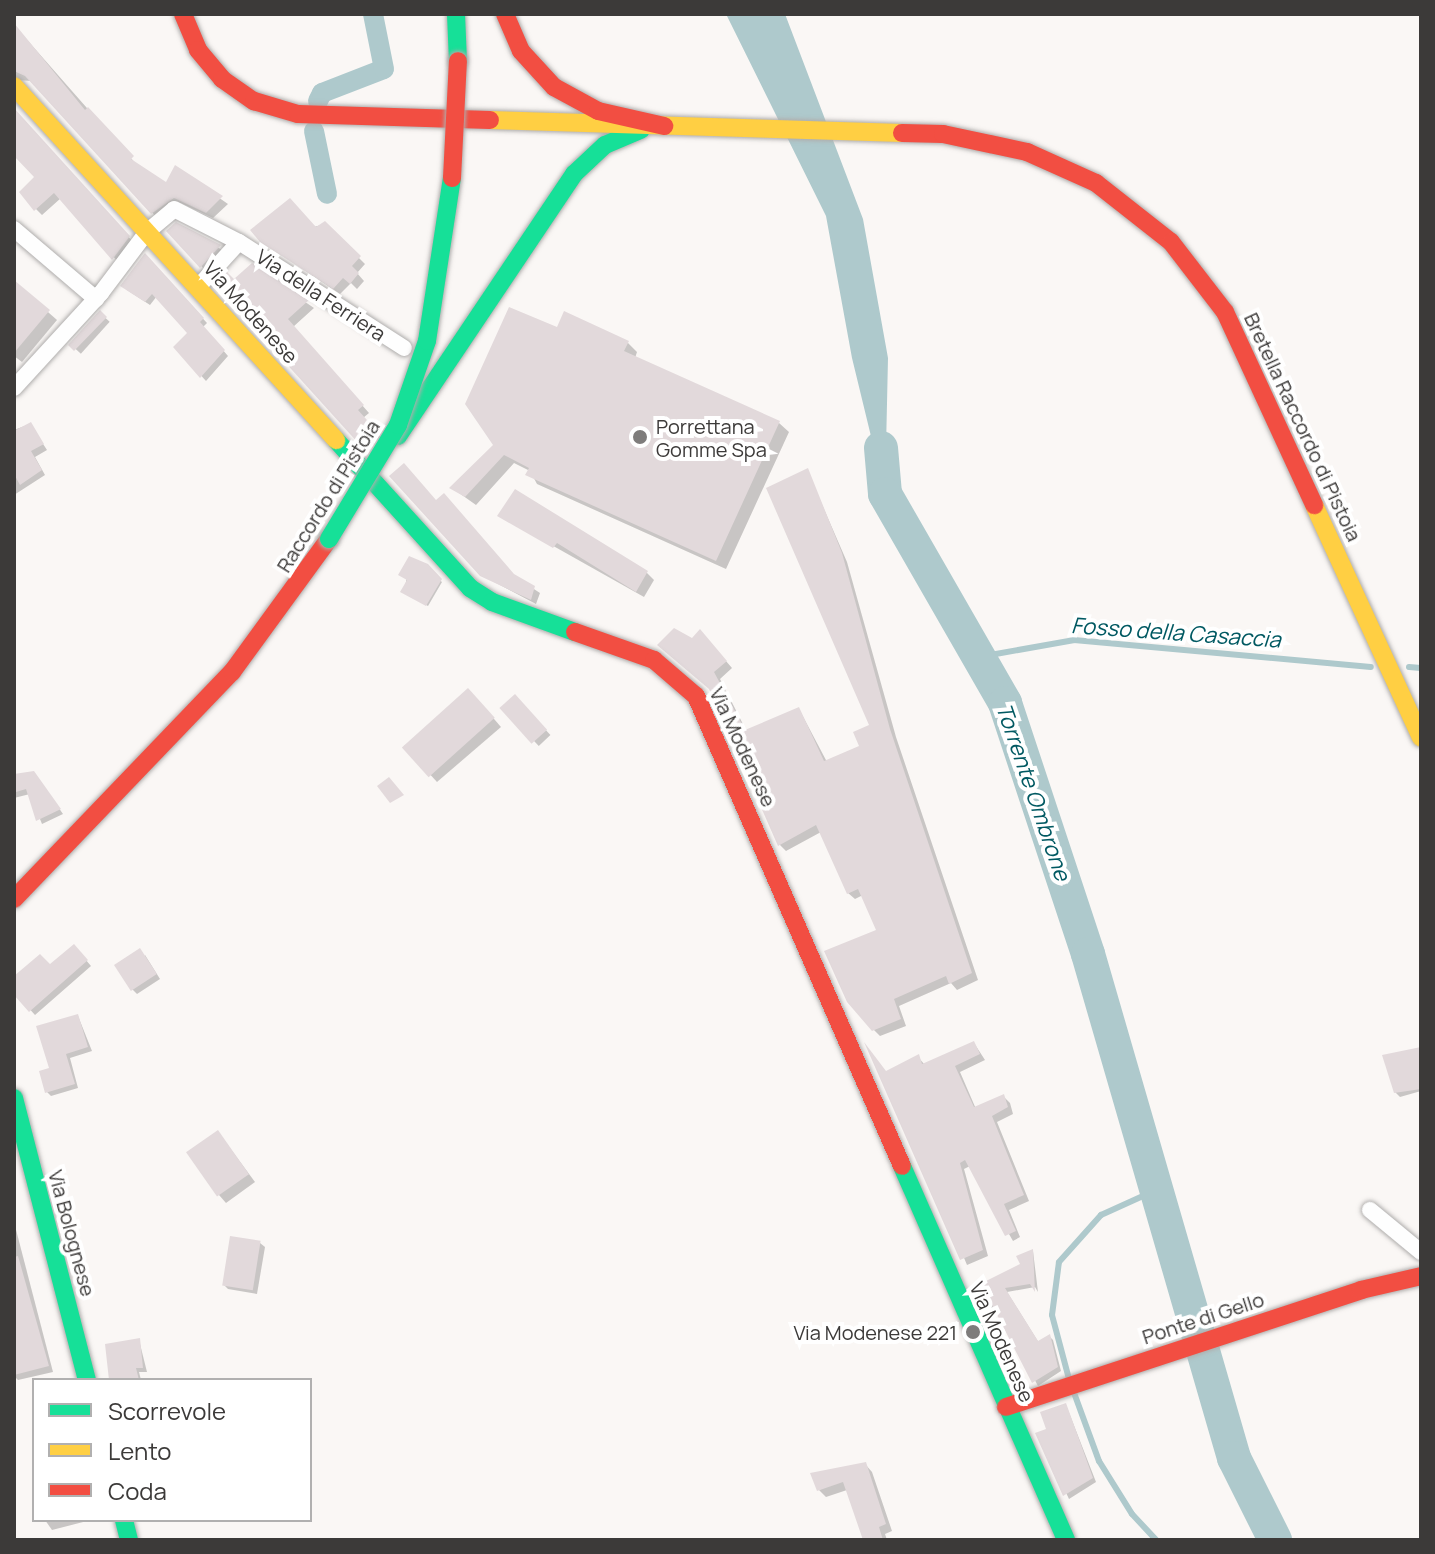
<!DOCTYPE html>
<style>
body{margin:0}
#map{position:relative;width:1435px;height:1554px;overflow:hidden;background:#faf7f5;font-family:Manrope,sans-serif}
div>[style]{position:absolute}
.water>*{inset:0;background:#aec9cc}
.shadow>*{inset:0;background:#0003;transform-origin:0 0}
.stream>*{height:6px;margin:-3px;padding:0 3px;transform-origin:3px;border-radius:3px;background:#aec9cc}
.canal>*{height:20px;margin:-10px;padding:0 10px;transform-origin:10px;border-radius:10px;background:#aec9cc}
.river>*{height:34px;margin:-17px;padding:0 17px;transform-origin:17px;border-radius:17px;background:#aec9cc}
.building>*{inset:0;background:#e2d9db;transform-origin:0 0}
.roads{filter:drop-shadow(0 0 2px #afadac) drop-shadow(0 0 2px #afadac)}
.street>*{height:16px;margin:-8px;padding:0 8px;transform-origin:8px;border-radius:8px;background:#fefefe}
.fast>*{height:18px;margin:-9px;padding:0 9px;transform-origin:9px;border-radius:9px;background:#16e098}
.slow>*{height:18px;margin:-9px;padding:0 9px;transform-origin:9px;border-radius:9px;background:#ffcf43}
.jam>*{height:18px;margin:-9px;padding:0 9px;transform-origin:9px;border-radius:9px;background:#f24e42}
.bridges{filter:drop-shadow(0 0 2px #afadac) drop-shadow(0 0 2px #afadac)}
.fast-bridge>*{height:18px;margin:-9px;padding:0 9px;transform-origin:9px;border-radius:9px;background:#16e098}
.jam-bridge>*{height:18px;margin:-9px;padding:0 9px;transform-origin:9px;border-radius:9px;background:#f24e42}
.dots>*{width:22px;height:22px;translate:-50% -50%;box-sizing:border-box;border:4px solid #fff;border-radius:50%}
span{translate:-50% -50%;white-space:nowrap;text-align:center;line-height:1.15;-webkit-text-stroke:8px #fff;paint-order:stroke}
.street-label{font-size:20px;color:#3c3a39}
.poi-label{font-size:20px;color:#3c3a39}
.left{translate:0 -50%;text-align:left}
.right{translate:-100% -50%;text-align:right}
.water-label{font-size:22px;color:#015962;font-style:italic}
.frame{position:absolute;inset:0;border:16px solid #3c3a39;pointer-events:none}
.legend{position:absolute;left:32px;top:1378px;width:280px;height:144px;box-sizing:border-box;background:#fff;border:2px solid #b1b0b0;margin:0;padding:10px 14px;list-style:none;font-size:24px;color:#3c3a39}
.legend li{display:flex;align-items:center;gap:16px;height:40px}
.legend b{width:40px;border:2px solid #b1b0b0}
</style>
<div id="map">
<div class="water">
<div style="clip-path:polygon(726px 14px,785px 14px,863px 219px,888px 358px,885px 494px,852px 358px,826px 216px)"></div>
</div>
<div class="shadow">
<div style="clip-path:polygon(14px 25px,137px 165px,166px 185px,176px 168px,228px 204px,213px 218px,181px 203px,158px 219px,33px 81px,14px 80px)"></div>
<div style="clip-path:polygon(14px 111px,135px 244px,120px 264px,61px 198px,42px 215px,36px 209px,37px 177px,14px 153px)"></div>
<div style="clip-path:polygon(176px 224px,224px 251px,206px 271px,168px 231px)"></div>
<div style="clip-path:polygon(325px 224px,365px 264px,357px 273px,364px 281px,357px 289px,351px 283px,340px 294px,261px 241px)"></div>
<div style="clip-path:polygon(145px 256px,207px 323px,203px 327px,228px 356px,206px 381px,175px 347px,190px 333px,157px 296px,150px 305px,127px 290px)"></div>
<div style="clip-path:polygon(252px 266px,314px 308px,293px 327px,369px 413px,363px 418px,380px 437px,367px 449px,218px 285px,234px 282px)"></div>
<div style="clip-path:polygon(14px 282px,57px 320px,22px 362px,14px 356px)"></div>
<div style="left:100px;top:313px;width:13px;height:43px;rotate:42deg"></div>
<div style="clip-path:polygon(558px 329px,628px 343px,637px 352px,635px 358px,779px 423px,789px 432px,726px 569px,537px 484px,530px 471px,514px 463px,476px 505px,452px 488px,496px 446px)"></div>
<div style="clip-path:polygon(30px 424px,47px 450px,35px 457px,45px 475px,14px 495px,14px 430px)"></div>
<div style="clip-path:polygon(807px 470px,847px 562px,896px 737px,978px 980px,957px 990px,951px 983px,899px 1006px,906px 1026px,880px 1036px,873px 1029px,879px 932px,863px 895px,855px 899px,848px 893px,821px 832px,786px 851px,780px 845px,692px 640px,706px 638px,732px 668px,720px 679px,747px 732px,799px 709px,827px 762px,862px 747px,872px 726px)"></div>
<div style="clip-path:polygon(437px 502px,514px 576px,540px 593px,536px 604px,481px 575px)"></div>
<div style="clip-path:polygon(500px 516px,647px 573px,654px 580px,644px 597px)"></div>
<div style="clip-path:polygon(410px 559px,442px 582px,428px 606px,404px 593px)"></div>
<div style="clip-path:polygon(475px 697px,501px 727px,437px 782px,404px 746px)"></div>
<div style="left:515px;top:697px;width:52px;height:16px;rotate:47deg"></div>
<div style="clip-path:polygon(14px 776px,38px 778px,63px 814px,42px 824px,30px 794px,14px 798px)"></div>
<div style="clip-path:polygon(74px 946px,91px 966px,35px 1015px,14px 992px,14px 979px,50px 967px)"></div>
<div style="clip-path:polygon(145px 955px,160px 979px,137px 994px,132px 989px)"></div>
<div style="clip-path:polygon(78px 1016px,92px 1051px,70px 1058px,78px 1088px,51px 1096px,47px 1092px,51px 1069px)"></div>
<div style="clip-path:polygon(974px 1043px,985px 1060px,960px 1072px,976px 1109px,1004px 1097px,1010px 1103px,1013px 1114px,997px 1122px,1029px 1201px,1009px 1210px,1020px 1237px,1013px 1241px,970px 1166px,964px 1169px,988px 1256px,967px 1265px,887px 1073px,918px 1057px,925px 1065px)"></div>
<div style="clip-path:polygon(1421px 1049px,1421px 1091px,1400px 1097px,1395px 1092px)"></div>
<div style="clip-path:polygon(218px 1132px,255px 1182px,226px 1203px,219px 1195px)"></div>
<div style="clip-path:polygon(14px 1222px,53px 1372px,18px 1380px,14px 1376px)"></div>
<div style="clip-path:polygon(260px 1243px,265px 1247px,257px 1294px,228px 1289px,223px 1284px)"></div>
<div style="clip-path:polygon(1033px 1251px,1038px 1292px,1035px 1287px,1007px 1292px,1039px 1343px,1049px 1336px,1053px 1340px,1061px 1371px,1038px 1386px,997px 1309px,987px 1307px)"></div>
<div style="clip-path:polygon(139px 1340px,147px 1372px,139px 1372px,141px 1380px,114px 1380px)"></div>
<div style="clip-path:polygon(1066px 1405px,1096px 1482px,1069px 1499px,1038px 1434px,1049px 1430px)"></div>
<div style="clip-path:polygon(865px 1464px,872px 1472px,892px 1531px,885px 1534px,887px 1540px,865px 1540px,847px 1490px,826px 1497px,819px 1490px)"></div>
<div style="clip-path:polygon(45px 1520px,91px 1520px,52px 1530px)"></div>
</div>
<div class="stream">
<div style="left:979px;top:657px;width:97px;rotate:-10.1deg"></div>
<div style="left:1074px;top:640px;width:298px;rotate:5.2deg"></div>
<div style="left:1409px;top:667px;width:12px;rotate:5deg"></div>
<div style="left:1069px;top:1379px;width:66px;rotate:-104.9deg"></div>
<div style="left:1052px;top:1315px;width:53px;rotate:-82.5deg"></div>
<div style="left:1059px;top:1262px;width:63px;rotate:-48.2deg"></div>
<div style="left:1101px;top:1215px;width:60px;rotate:-24.4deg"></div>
<div style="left:1073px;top:1390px;width:76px;rotate:69.9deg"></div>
<div style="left:1099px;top:1461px;width:62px;rotate:58.1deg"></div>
<div style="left:1132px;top:1514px;width:35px;rotate:47deg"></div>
</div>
<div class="canal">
<div style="left:318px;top:101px;width:9px;rotate:-63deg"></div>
<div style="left:322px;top:93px;width:66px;rotate:-21.2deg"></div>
<div style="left:384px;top:69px;width:56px;rotate:-101.3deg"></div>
<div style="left:314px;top:131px;width:64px;rotate:78.3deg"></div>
</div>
<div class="river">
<div style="left:881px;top:448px;width:46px;rotate:85deg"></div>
<div style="left:885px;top:494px;width:241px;rotate:60.1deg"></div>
<div style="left:1005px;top:703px;width:264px;rotate:71.7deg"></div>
<div style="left:1088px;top:954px;width:525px;rotate:73.84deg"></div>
<div style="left:1234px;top:1458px;width:92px;rotate:63.4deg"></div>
</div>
<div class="building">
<div style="clip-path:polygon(14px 23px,85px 110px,88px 107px,134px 156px,131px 159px,166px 182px,175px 165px,223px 196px,206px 213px,174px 198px,151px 214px,25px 76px,14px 71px)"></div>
<div style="clip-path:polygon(14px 108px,130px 236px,112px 260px,54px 193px,34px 211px,19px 192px,34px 177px,14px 156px)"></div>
<div style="clip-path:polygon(290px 198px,316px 227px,325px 221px,361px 256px,352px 266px,359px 273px,350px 284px,343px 278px,333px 289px,260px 242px,250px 230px)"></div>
<div style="clip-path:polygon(176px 222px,221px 245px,200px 268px,166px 231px)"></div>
<div style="clip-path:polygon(145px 253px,204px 318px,200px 322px,225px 350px,200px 378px,173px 347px,187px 333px,152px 294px,145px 302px,120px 286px)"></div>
<div style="clip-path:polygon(252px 263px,309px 300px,288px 319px,364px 405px,358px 410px,375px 429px,359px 444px,215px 285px,227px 272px,234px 279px)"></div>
<div style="clip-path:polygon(14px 280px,50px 310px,14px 353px)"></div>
<div style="clip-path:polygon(509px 307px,557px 327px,564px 311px,629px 341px,624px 351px,780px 421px,716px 561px,525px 475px,529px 468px,504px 455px,465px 497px,449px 488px,493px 445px,465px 404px)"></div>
<div style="clip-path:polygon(100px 310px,107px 317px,74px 351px,68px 345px)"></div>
<div style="clip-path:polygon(31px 422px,44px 444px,31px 451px,42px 470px,20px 485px,14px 474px,14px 431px)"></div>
<div style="clip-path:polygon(404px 463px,436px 500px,444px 493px,514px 574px,535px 586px,531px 600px,480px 576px,389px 476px)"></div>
<div style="clip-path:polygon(808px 468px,842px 553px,890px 729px,972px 973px,949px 984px,946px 976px,894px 999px,901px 1019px,872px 1031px,847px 1002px,824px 951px,876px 930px,858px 889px,847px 894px,816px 825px,778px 846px,709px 689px,657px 645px,674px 628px,692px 638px,700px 629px,727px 661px,714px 672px,745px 730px,799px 707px,824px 761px,859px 746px,853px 732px,869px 725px,766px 488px)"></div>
<div style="clip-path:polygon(515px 489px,648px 571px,636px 592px,557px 543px,553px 548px,497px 516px)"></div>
<div style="clip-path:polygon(409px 556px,428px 564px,442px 579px,426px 606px,400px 592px,407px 580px,398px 575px)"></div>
<div style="left:468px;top:688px;width:40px;height:89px;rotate:48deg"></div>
<div style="left:515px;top:694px;width:48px;height:21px;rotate:48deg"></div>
<div style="clip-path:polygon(34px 771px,61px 809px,36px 821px,26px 789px,16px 792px,14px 784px,14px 774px)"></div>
<div style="clip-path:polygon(389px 777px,404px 795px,390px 803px,377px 786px)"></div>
<div style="clip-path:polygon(74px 944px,88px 960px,29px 1012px,14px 995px,14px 976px,40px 954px,50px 964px)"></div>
<div style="left:140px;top:948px;width:31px;height:31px;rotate:57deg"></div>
<div style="clip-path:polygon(78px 1014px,88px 1047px,66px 1054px,75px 1084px,45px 1093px,39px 1071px,49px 1068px,36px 1026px)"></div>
<div style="clip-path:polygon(974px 1041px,980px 1054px,955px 1066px,974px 1107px,1004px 1094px,1008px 1107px,992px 1116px,1024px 1195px,1004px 1204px,1016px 1231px,1005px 1236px,965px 1160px,960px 1163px,983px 1250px,960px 1260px,864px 1042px,886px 1071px,919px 1054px,922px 1064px)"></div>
<div style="clip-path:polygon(1421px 1047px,1421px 1089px,1394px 1093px,1382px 1055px)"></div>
<div style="left:218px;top:1130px;width:54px;height:39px;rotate:55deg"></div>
<div style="left:230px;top:1236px;width:31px;height:50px;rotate:9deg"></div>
<div style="clip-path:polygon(1033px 1249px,1035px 1292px,1030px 1284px,1005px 1288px,1038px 1341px,1050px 1334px,1058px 1367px,1032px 1383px,992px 1305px,986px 1308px,972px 1288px,1020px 1264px,1016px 1256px)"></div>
<div style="clip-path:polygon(18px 1256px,49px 1366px,14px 1375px,14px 1257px)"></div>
<div style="clip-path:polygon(140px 1338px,143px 1368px,136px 1368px,139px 1380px,109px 1380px,105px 1344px)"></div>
<div style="clip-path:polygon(1066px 1403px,1093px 1478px,1063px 1496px,1035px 1433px,1046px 1429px,1040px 1412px)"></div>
<div style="clip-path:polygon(866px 1462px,886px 1524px,879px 1527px,883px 1540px,863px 1540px,843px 1482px,817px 1491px,810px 1473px)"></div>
</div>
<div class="roads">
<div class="street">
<div style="left:14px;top:229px;width:108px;rotate:40.5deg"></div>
<div style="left:199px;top:286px;width:59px;rotate:-47.7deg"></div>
<div style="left:14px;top:388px;width:129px;rotate:-47.5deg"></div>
<div style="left:101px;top:293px;width:76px;rotate:-53deg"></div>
<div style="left:147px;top:232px;width:35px;rotate:-40deg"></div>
<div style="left:174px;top:209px;width:73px;rotate:26.9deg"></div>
<div style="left:239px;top:242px;width:196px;rotate:32.7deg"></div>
<div style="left:1370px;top:1210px;width:66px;rotate:39.5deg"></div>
</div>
<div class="fast">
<div style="left:456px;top:14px;width:47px;rotate:87.6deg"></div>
<div style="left:398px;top:436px;width:316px;rotate:-56.1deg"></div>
<div style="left:574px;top:174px;width:42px;rotate:-43.1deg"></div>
<div style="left:605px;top:145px;width:39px;rotate:-23deg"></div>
<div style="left:336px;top:440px;width:200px;rotate:47.8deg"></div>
<div style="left:470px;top:588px;width:26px;rotate:32deg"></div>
<div style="left:492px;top:602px;width:88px;rotate:19.9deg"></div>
<div style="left:14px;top:1098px;width:291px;rotate:75.5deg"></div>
<div style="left:902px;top:1166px;width:408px;rotate:66.3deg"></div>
<div style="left:124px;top:1520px;width:21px;rotate:76deg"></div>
</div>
<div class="slow">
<div style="left:14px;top:86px;width:479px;rotate:47.7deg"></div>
<div style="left:490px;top:120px;width:412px;rotate:1.8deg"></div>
<div style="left:1314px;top:505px;width:256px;rotate:65.3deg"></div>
</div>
<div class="jam">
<div style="left:183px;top:14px;width:39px;rotate:67deg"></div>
<div style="left:198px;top:50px;width:38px;rotate:50deg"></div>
<div style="left:222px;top:79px;width:39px;rotate:35deg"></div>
<div style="left:254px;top:101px;width:46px;rotate:16.5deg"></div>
<div style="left:298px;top:114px;width:192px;rotate:1.8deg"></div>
<div style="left:505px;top:14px;width:40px;rotate:66.6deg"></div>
<div style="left:521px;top:51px;width:49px;rotate:47.5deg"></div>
<div style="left:554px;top:87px;width:50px;rotate:28.6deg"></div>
<div style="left:598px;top:111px;width:68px;rotate:12.8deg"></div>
<div style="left:902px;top:133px;width:41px;rotate:1.4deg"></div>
<div style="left:943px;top:134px;width:86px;rotate:12.1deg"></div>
<div style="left:1027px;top:152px;width:76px;rotate:24.2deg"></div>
<div style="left:1096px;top:183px;width:95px;rotate:38.2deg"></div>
<div style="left:1171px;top:242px;width:88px;rotate:52.4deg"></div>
<div style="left:1225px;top:312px;width:213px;rotate:65.2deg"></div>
<div style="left:575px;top:632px;width:84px;rotate:19.5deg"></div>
<div style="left:654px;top:660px;width:55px;rotate:40.6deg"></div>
<div style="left:696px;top:696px;width:513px;rotate:66.33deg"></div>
<div style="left:14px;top:899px;width:315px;rotate:-46.2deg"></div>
<div style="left:232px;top:672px;width:165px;rotate:-53.9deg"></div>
<div style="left:1006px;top:1407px;width:374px;rotate:-18.2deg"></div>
<div style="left:1361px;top:1290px;width:62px;rotate:-13.1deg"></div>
</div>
</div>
<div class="bridges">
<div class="fast-bridge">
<div style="left:329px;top:539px;width:133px;rotate:-58.8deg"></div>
<div style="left:398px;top:425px;width:89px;rotate:-71deg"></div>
<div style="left:427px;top:341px;width:165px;rotate:-81.3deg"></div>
</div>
<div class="jam-bridge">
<div style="left:452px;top:178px;width:117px;rotate:-87.1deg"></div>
</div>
</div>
<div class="dots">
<div style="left:640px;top:437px;background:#7e7c7b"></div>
<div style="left:973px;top:1332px;background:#7e7c7b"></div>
</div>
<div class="street-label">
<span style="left:321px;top:295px;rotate:33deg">Via della Ferriera</span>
<span style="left:251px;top:312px;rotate:48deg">Via Modenese</span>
<span style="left:1303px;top:427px;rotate:65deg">Bretella Raccordo di Pistoia</span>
<span style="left:328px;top:496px;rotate:-58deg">Raccordo di Pistoia</span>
<span style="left:743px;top:747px;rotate:65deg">Via Modenese</span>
<span style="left:72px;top:1233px;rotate:75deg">Via Bolognese</span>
<span style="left:1203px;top:1318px;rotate:-18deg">Ponte di Gello</span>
<span style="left:1002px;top:1342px;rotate:66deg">Via Modenese</span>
</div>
<div class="poi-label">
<span class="left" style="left:656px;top:438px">Porrettana<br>Gomme Spa</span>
<span class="right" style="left:957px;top:1332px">Via Modenese 221</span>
</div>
<div class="water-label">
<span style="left:1176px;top:633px;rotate:4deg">Fosso della Casaccia</span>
<span style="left:1033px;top:792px;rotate:71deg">Torrente Ombrone</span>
</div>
<div class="frame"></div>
<ul class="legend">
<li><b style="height:10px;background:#16e098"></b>Scorrevole</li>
<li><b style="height:10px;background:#ffcf43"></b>Lento</li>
<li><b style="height:10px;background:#f24e42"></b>Coda</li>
</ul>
</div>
